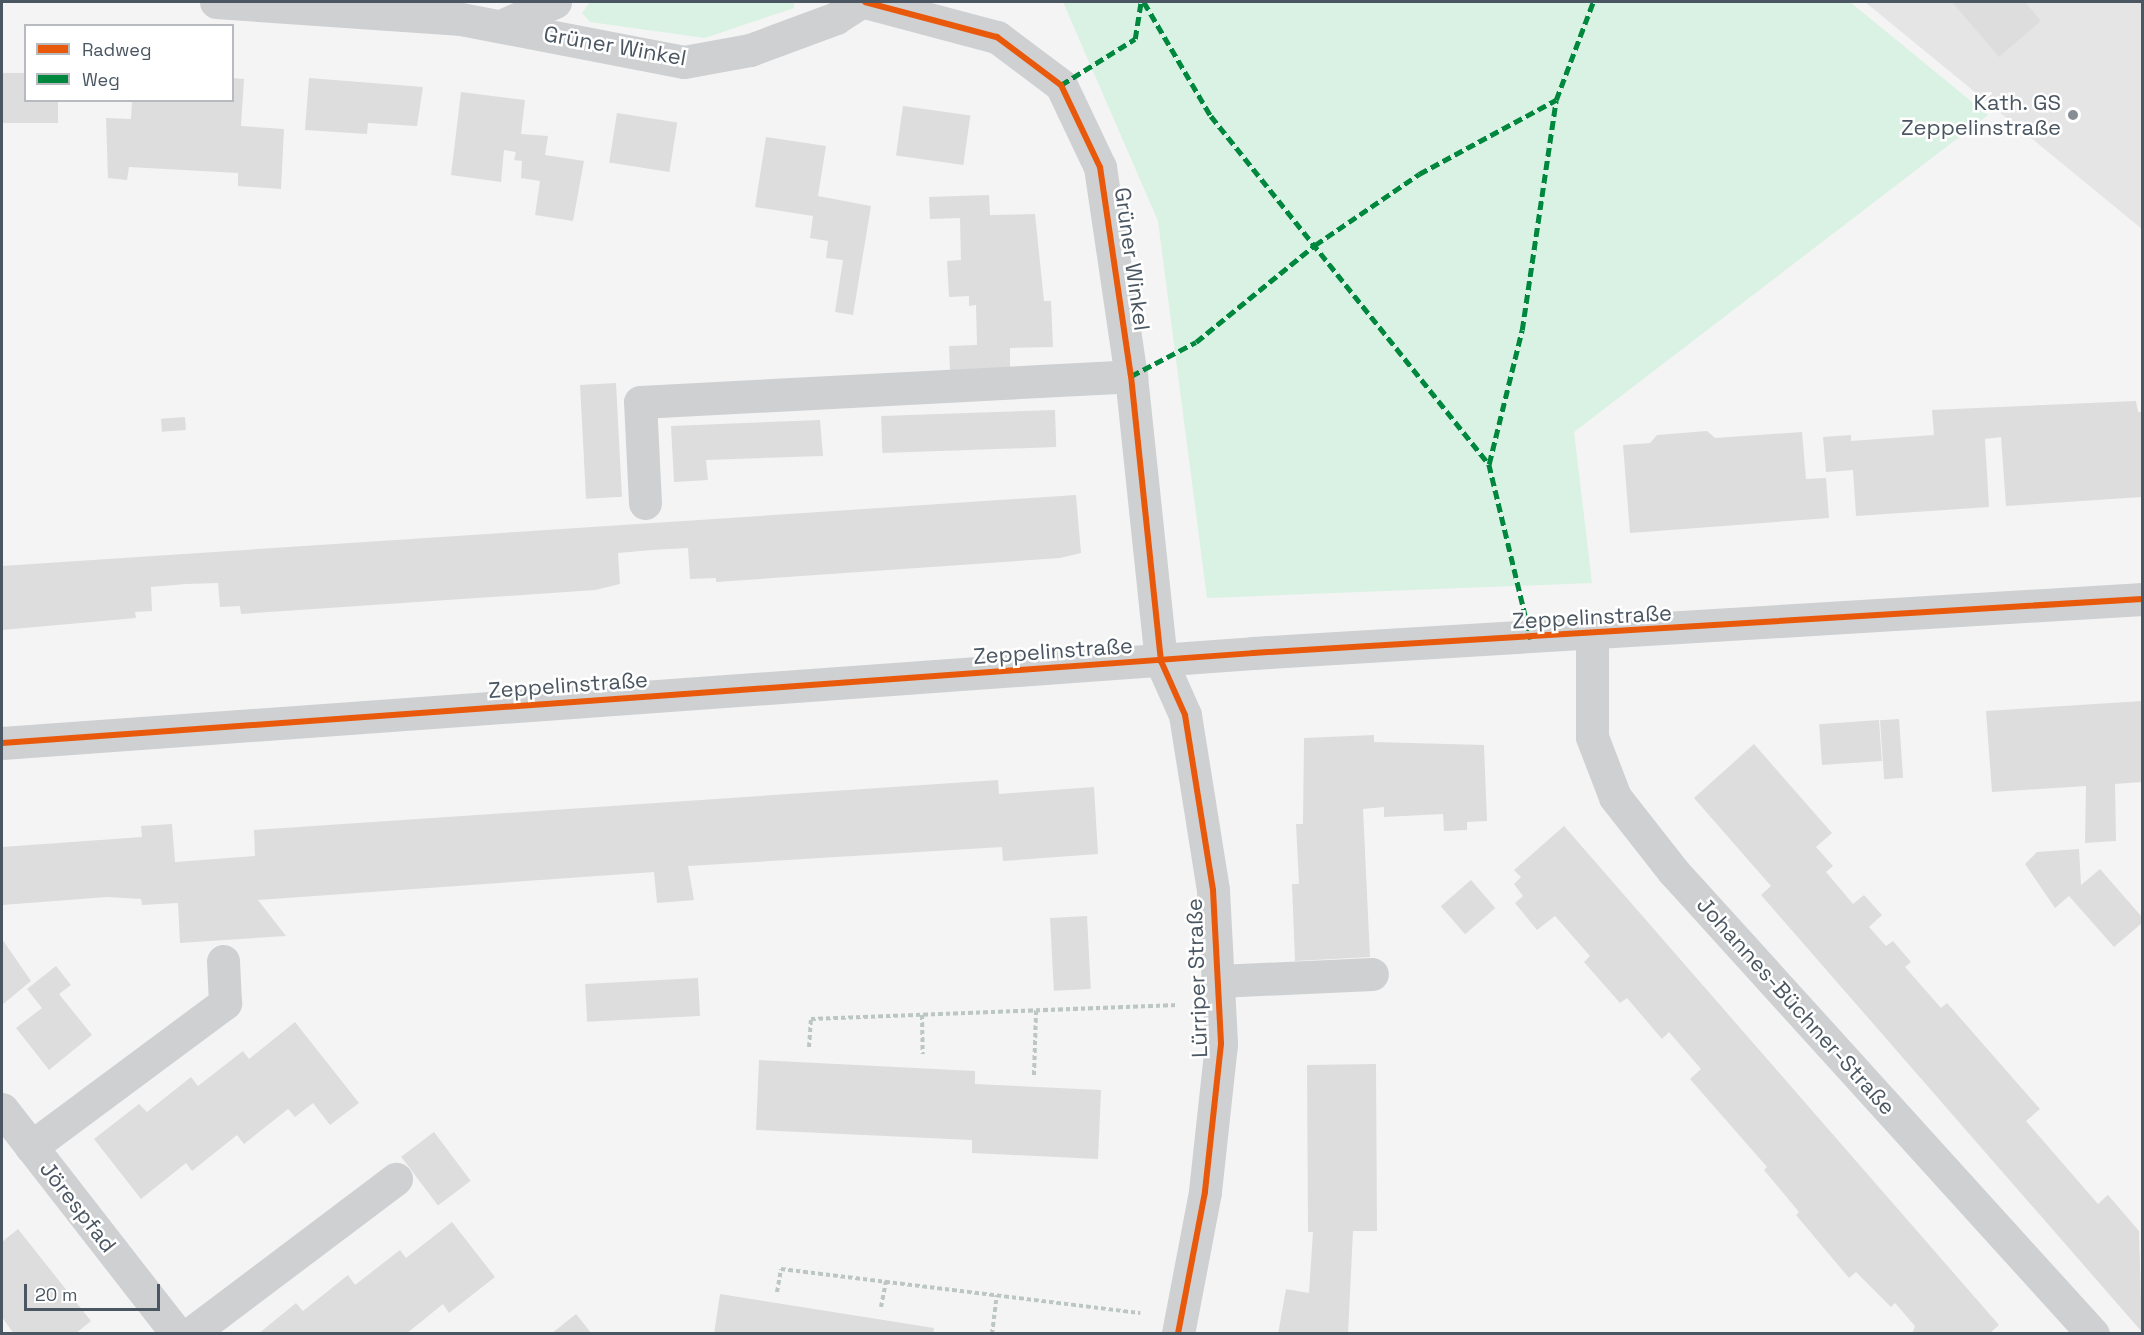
<!DOCTYPE html>
<html>
<head>
<meta charset="utf-8">
<style>
	body { margin:0 }
	#map { position:relative; width:2144px; height:1335px; overflow:hidden; background:#f4f4f4; font-family:"Space Grotesk",sans-serif }
	div>[style] { position:absolute }
	.education>* { inset:0; background:#e6e5e6 }
	.green>* { inset:0; background:#d9f2e3 }
	.building>* { inset:0; background:#ddddde; transform-origin:0 0 }
	.path>* { height:4px; margin-top:-2px; transform-origin:0; background:repeating-linear-gradient(90deg,#bcc7c4 0 4.5px,transparent 0 7.5px) }
	.minor>* { height:33px; margin:-16.5px; padding:0 16.5px; transform-origin:16.5px; border-radius:16.5px; background:#ced0d2 }
	.quiet>* { height:4.5px; margin-top:-2.25px; transform-origin:0; background:repeating-linear-gradient(90deg,#00873e 0 9px,transparent 0 13.5px) }
	.cycleway>* { height:6px; margin:-3px; padding:0 3px; transform-origin:3px; border-radius:3px; background:#e8590c }
	.dots>* { width:16px; height:16px; translate:-50% -50%; box-sizing:border-box; border:3px solid #fff; border-radius:50% }
	span { translate:-50% -50%; white-space:nowrap; text-align:center; line-height:1.15; -webkit-text-stroke:5px #fff; paint-order:stroke }
	.street-label { font-size:22px; color:#4a5661 }
	.poi-label { font-size:22px; color:#4a5661 }
	.right { translate:-100% -50%; text-align:right }
	.frame { position:absolute; inset:0; border:3px solid #4a5661; pointer-events:none }
	.legend { position:absolute; left:24px; top:24px; width:210px; height:78px; box-sizing:border-box; background:#fff; border:2px solid #b7bbc0; margin:0; padding:8px 10px; list-style:none; font-size:18px; color:#4a5661 }
	.legend li { display:flex; align-items:center; gap:12px; height:30px }
	.legend b { width:30px; border:2px solid #b7bbc0 }
	.scale { position:absolute; left:24px; top:1284px; width:136px; height:27px; box-sizing:border-box; border:3px solid #4a5661; border-top:0; padding-left:8px; font-size:18px; line-height:21px; white-space:nowrap; color:#4a5661; -webkit-text-stroke:4px #fff; paint-order:stroke }
</style>
</head>
<body>
<div id="map">
	<div class="education">
		<i style="clip-path:polygon(1865px 2px,2142px 2px,2142px 229px)"></i>
	</div>
	<div class="green">
		<i style="clip-path:polygon(590px 2px,794px 2px,794px 8px,705px 38px,590px 22px,582px 13px)"></i>
		<i style="clip-path:polygon(1063px 2px,1850px 2px,1988px 115px,1574px 432px,1592px 583px,1207px 598px,1158px 221px)"></i>
	</div>
	<div class="building">
		<i style="clip-path:polygon(1952px 2px,2025px 2px,2041px 21px,1999px 57px)"></i>
		<i style="clip-path:polygon(2px 73px,26px 73px,26px 100px,58px 100px,58px 123px,2px 123px)"></i>
		<i style="clip-path:polygon(232px 78px,244px 79px,241px 126px,284px 129px,281px 189px,238px 186px,238px 173px,184px 170px,129px 167px,127px 180px,108px 178px,106px 118px,131px 119px,132px 100px,232px 100px)"></i>
		<i style="clip-path:polygon(309px 78px,423px 87px,417px 126px,368px 123px,367px 134px,305px 130px)"></i>
		<i style="clip-path:polygon(461px 92px,525px 100px,521px 134px,548px 136px,545px 155px,584px 161px,573px 221px,535px 215px,540px 181px,521px 178px,522px 161px,514px 160px,516px 152px,504px 150px,501px 182px,451px 175px)"></i>
		<i style="left:903px;top:106px;width:68px;height:50px;rotate:8deg"></i>
		<i style="left:617px;top:113px;width:61px;height:50px;rotate:9deg"></i>
		<i style="clip-path:polygon(766px 137px,826px 146px,818px 196px,871px 206px,853px 315px,835px 312px,843px 260px,826px 258px,828px 241px,810px 238px,813px 216px,755px 207px)"></i>
		<i style="clip-path:polygon(989px 195px,990px 215px,1035px 214px,1044px 301px,1051px 301px,1053px 347px,1010px 348px,1010px 369px,950px 371px,949px 346px,977px 345px,976px 305px,969px 306px,969px 296px,949px 297px,947px 261px,961px 260px,960px 218px,930px 219px,929px 197px)"></i>
		<i style="left:616px;top:383px;width:114px;height:36px;rotate:87deg"></i>
		<i style="clip-path:polygon(2136px 401px,2138px 412px,2142px 412px,2142px 497px,2006px 506px,2001px 437px,1985px 439px,1989px 507px,1856px 516px,1853px 470px,1826px 472px,1823px 437px,1851px 435px,1851px 441px,1934px 435px,1932px 410px)"></i>
		<i style="left:1055px;top:410px;width:37px;height:174px;rotate:88deg"></i>
		<i style="left:185px;top:417px;width:13px;height:24px;rotate:86deg"></i>
		<i style="clip-path:polygon(820px 420px,823px 456px,706px 460px,708px 480px,674px 482px,671px 426px)"></i>
		<i style="clip-path:polygon(1707px 431px,1715px 438px,1802px 432px,1806px 479px,1826px 478px,1829px 518px,1630px 533px,1623px 445px,1650px 443px,1657px 435px)"></i>
		<i style="clip-path:polygon(1076px 495px,1081px 553px,1060px 558px,716px 582px,716px 578px,690px 579px,688px 548px,652px 550px,618px 553px,620px 584px,595px 590px,241px 614px,240px 606px,220px 607px,218px 583px,186px 584px,151px 587px,152px 611px,135px 612px,136px 618px,2px 630px,2px 566px)"></i>
		<i style="clip-path:polygon(2142px 701px,2142px 782px,2115px 784px,2116px 841px,2085px 843px,2086px 786px,1992px 792px,1986px 711px)"></i>
		<i style="left:1899px;top:719px;width:59px;height:19px;rotate:86deg"></i>
		<i style="left:1879px;top:720px;width:41px;height:60px;rotate:86deg"></i>
		<i style="clip-path:polygon(1374px 735px,1374px 742px,1484px 745px,1487px 821px,1467px 822px,1467px 830px,1444px 831px,1443px 814px,1384px 817px,1384px 807px,1363px 809px,1370px 957px,1295px 961px,1292px 884px,1299px 884px,1296px 824px,1303px 824px,1304px 738px)"></i>
		<i style="clip-path:polygon(1754px 744px,1832px 833px,1816px 847px,1833px 866px,1826px 872px,1853px 904px,1864px 895px,1882px 915px,1869px 927px,1886px 946px,1893px 941px,1911px 962px,1905px 967px,1941px 1008px,1947px 1003px,2040px 1109px,2026px 1121px,2098px 1204px,2108px 1195px,2139px 1231px,2142px 1332px,1761px 895px,1771px 886px,1694px 798px)"></i>
		<i style="clip-path:polygon(998px 780px,999px 794px,1094px 787px,1098px 854px,1003px 861px,1002px 847px,688px 866px,694px 900px,657px 903px,654px 872px,258px 900px,286px 936px,180px 943px,178px 903px,142px 905px,141px 899px,107px 897px,2px 905px,2px 847px,142px 837px,141px 826px,172px 824px,175px 862px,255px 856px,254px 830px)"></i>
		<i style="clip-path:polygon(1564px 826px,1999px 1325px,1989px 1334px,1912px 1334px,1915px 1326px,1895px 1303px,1891px 1307px,1856px 1272px,1849px 1278px,1796px 1215px,1799px 1212px,1764px 1170px,1767px 1167px,1690px 1079px,1701px 1069px,1669px 1032px,1662px 1039px,1627px 998px,1620px 1003px,1584px 962px,1590px 956px,1555px 916px,1537px 930px,1515px 903px,1523px 896px,1514px 884px,1521px 877px,1514px 870px)"></i>
		<i style="clip-path:polygon(2079px 849px,2081px 885px,2100px 869px,2142px 917px,2142px 923px,2114px 947px,2069px 896px,2055px 908px,2025px 864px,2037px 852px)"></i>
		<i style="left:1471px;top:880px;width:37px;height:40px;rotate:49deg"></i>
		<i style="left:1087px;top:916px;width:73px;height:37px;rotate:87deg"></i>
		<i style="clip-path:polygon(2px 939px,31px 981px,2px 1005px)"></i>
		<i style="clip-path:polygon(56px 966px,71px 985px,59px 994px,92px 1035px,49px 1070px,16px 1028px,42px 1008px,27px 989px)"></i>
		<i style="left:698px;top:978px;width:38px;height:113px;rotate:87deg"></i>
		<i style="clip-path:polygon(295px 1022px,359px 1103px,330px 1125px,313px 1103px,295px 1117px,288px 1109px,244px 1144px,237px 1135px,192px 1171px,186px 1163px,141px 1199px,94px 1139px,139px 1104px,147px 1112px,191px 1077px,198px 1086px,243px 1051px,249px 1059px)"></i>
		<i style="clip-path:polygon(759px 1060px,975px 1071px,975px 1084px,1101px 1090px,1098px 1159px,972px 1153px,972px 1140px,756px 1130px)"></i>
		<i style="clip-path:polygon(1376px 1064px,1377px 1231px,1353px 1231px,1348px 1334px,1278px 1334px,1286px 1289px,1309px 1293px,1313px 1232px,1308px 1232px,1307px 1065px)"></i>
		<i style="left:434px;top:1132px;width:61px;height:41px;rotate:53deg"></i>
		<i style="clip-path:polygon(452px 1222px,495px 1277px,449px 1313px,443px 1304px,406px 1334px,258px 1334px,296px 1303px,303px 1311px,348px 1275px,355px 1285px,400px 1250px,406px 1258px)"></i>
		<i style="clip-path:polygon(18px 1229px,91px 1321px,75px 1334px,14px 1334px,2px 1317px,2px 1242px)"></i>
		<i style="clip-path:polygon(720px 1294px,934px 1328px,933px 1334px,714px 1334px)"></i>
		<i style="clip-path:polygon(576px 1314px,592px 1334px,551px 1334px)"></i>
	</div>
	<div class="path">
		<i style="left:922px;top:1015px;width:39px;rotate:89deg"></i>
		<i style="left:809px;top:1047px;width:28px;rotate:-86deg"></i>
		<i style="left:811px;top:1019px;width:367px;rotate:-2.2deg"></i>
		<i style="left:1034px;top:1075px;width:65px;rotate:-88.2deg"></i>
		<i style="left:777px;top:1292px;width:23px;rotate:-80deg"></i>
		<i style="left:781px;top:1269px;width:362px;rotate:7deg"></i>
		<i style="left:881px;top:1307px;width:26px;rotate:-79deg"></i>
		<i style="left:992px;top:1334px;width:39px;rotate:-83deg"></i>
	</div>
	<div class="minor">
		<i style="left:216px;top:2px;width:246px;rotate:4deg"></i>
		<i style="left:461px;top:19px;width:227px;rotate:10.9deg"></i>
		<i style="left:684px;top:62px;width:67px;rotate:-10.3deg"></i>
		<i style="left:750px;top:50px;width:92px;rotate:-20.4deg"></i>
		<i style="left:836px;top:18px;width:30px;rotate:-33deg"></i>
		<i style="left:865px;top:2px;width:137px;rotate:14.9deg"></i>
		<i style="left:997px;top:37px;width:80px;rotate:36.9deg"></i>
		<i style="left:1061px;top:85px;width:91px;rotate:64.6deg"></i>
		<i style="left:1100px;top:167px;width:211px;rotate:81.6deg"></i>
		<i style="left:1131px;top:376px;width:287px;rotate:84deg"></i>
		<i style="left:1161px;top:661px;width:59px;rotate:66deg"></i>
		<i style="left:1185px;top:715px;width:177px;rotate:80.9deg"></i>
		<i style="left:1213px;top:890px;width:154px;rotate:87deg"></i>
		<i style="left:1221px;top:1044px;width:149px;rotate:96.2deg"></i>
		<i style="left:1205px;top:1192px;width:145px;rotate:100.8deg"></i>
		<i style="left:503px;top:25px;width:57px;rotate:-23.9deg"></i>
		<i style="left:645px;top:503px;width:101px;rotate:-92.8deg"></i>
		<i style="left:640px;top:402px;width:492px;rotate:-3deg"></i>
		<i style="left:1592px;top:636px;width:101px;rotate:90deg"></i>
		<i style="left:1592px;top:737px;width:64px;rotate:69deg"></i>
		<i style="left:1615px;top:797px;width:94px;rotate:51.9deg"></i>
		<i style="left:1673px;top:871px;width:625px;rotate:47.79deg"></i>
		<i style="left:2px;top:743px;width:1254px;rotate:-4.11deg"></i>
		<i style="left:1253px;top:653px;width:891px;rotate:-3.48deg"></i>
		<i style="left:1218px;top:981px;width:154px;rotate:-2.6deg"></i>
		<i style="left:2px;top:1109px;width:285px;rotate:52.1deg"></i>
		<i style="left:31px;top:1147px;width:242px;rotate:-36.6deg"></i>
		<i style="left:225px;top:1003px;width:42px;rotate:-92.7deg"></i>
		<i style="left:190px;top:1334px;width:258px;rotate:-37deg"></i>
	</div>
	<div class="quiet">
		<i style="left:1144px;top:2px;width:132px;rotate:59.6deg"></i>
		<i style="left:1211px;top:116px;width:445px;rotate:51.4deg"></i>
		<i style="left:1489px;top:464px;width:180px;rotate:76.5deg"></i>
		<i style="left:1061px;top:85px;width:87px;rotate:-31.9deg"></i>
		<i style="left:1135px;top:39px;width:37px;rotate:-81deg"></i>
		<i style="left:1131px;top:376px;width:73px;rotate:-27.6deg"></i>
		<i style="left:1196px;top:342px;width:154px;rotate:-39.2deg"></i>
		<i style="left:1315px;top:245px;width:126px;rotate:-34.3deg"></i>
		<i style="left:1419px;top:174px;width:156px;rotate:-28.4deg"></i>
		<i style="left:1489px;top:464px;width:138px;rotate:-76.2deg"></i>
		<i style="left:1522px;top:330px;width:232px;rotate:-81.6deg"></i>
		<i style="left:1556px;top:100px;width:105px;rotate:-69.3deg"></i>
	</div>
	<div class="cycleway">
		<i style="left:865px;top:2px;width:137px;rotate:14.9deg"></i>
		<i style="left:997px;top:37px;width:80px;rotate:36.9deg"></i>
		<i style="left:1061px;top:85px;width:91px;rotate:64.6deg"></i>
		<i style="left:1100px;top:167px;width:211px;rotate:81.6deg"></i>
		<i style="left:1131px;top:376px;width:287px;rotate:84deg"></i>
		<i style="left:1161px;top:661px;width:59px;rotate:66deg"></i>
		<i style="left:1185px;top:715px;width:177px;rotate:80.9deg"></i>
		<i style="left:1213px;top:890px;width:154px;rotate:87deg"></i>
		<i style="left:1221px;top:1044px;width:149px;rotate:96.2deg"></i>
		<i style="left:1205px;top:1192px;width:145px;rotate:100.8deg"></i>
		<i style="left:2px;top:743px;width:1254px;rotate:-4.11deg"></i>
		<i style="left:1253px;top:653px;width:891px;rotate:-3.48deg"></i>
	</div>
	<div class="dots">
		<i style="left:2073px;top:115px;background:#868d94"></i>
	</div>
	<div class="street-label">
		<span style="left:615px;top:46px;rotate:10deg">Grüner Winkel</span>
		<span style="left:1132px;top:259px;rotate:82deg">Grüner Winkel</span>
		<span style="left:1592px;top:617px;rotate:-3deg">Zeppelinstraße</span>
		<span style="left:1053px;top:651px;rotate:-4deg">Zeppelinstraße</span>
		<span style="left:568px;top:685px;rotate:-4deg">Zeppelinstraße</span>
		<span style="left:1197px;top:978px;rotate:-92deg">Lürriper Straße</span>
		<span style="left:1796px;top:1006px;rotate:48deg">Johannes-Büchner-Straße</span>
		<span style="left:78px;top:1207px;rotate:52deg">Jörespfad</span>
	</div>
	<div class="poi-label">
		<span class="right" style="left:2061px;top:115px">Kath. GS<br>Zeppelinstraße</span>
	</div>
	<div class="frame"></div>
	<ul class="legend">
	<li><b style="height:8px;background:#e8590c"></b>Radweg</li>
	<li><b style="height:8px;background:#00873e"></b>Weg</li>
	</ul>
	<div class="scale">20 m</div>
</div>
</body>
</html>
